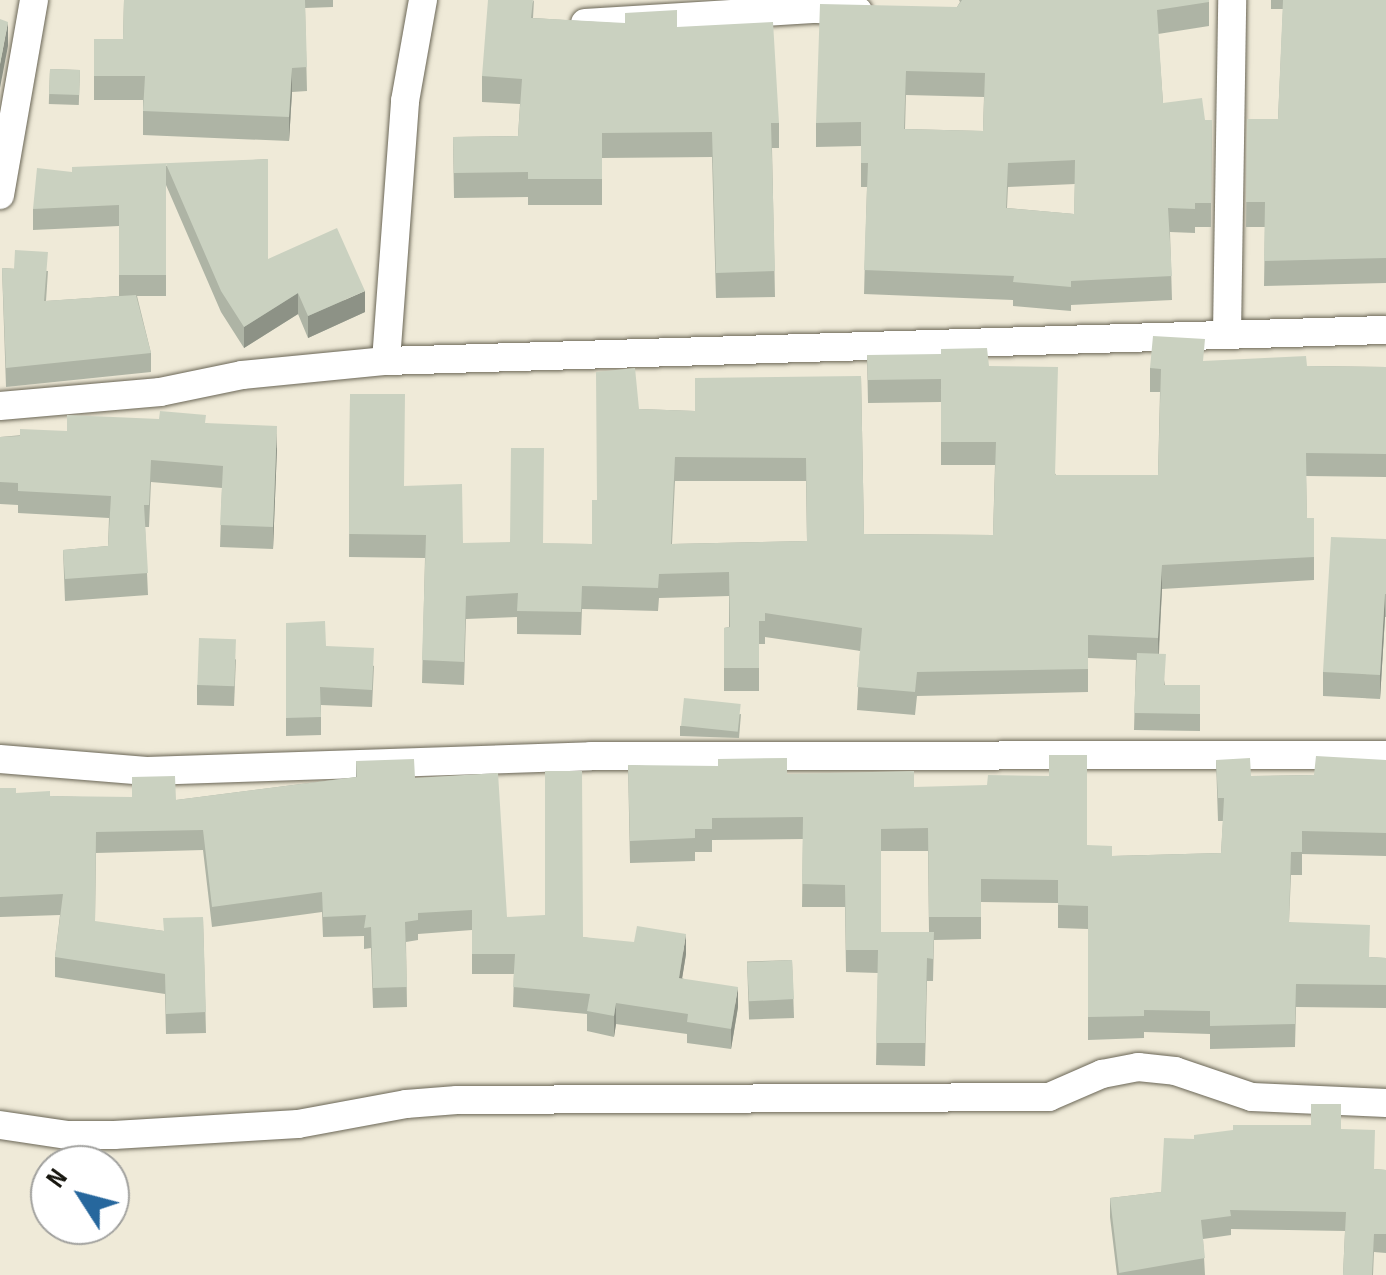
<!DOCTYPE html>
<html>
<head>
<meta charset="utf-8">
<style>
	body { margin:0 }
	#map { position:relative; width:1386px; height:1275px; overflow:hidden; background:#efead8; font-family:"Sofia Sans Condensed",sans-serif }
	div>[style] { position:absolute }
	.roads { filter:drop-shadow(0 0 2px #6a6656) drop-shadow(0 0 2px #6a6656) }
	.street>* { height:28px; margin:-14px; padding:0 14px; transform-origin:14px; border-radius:14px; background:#fff }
	.wall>* { inset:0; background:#aeb4a5; transform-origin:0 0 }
	.shaded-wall>* { inset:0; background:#8d9286 }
	.building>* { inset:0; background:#cad1c0; transform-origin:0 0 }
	span { translate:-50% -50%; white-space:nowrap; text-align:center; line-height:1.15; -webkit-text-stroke:10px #fff; paint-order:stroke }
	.north { position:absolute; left:30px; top:1145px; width:100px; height:100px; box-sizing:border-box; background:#fff; border:2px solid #a1a19e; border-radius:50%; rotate:306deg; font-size:28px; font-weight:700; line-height:40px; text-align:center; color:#15140d }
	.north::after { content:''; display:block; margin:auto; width:35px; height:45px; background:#26679d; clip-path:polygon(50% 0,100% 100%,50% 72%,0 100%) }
</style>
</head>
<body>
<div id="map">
	<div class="roads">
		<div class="street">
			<i style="left:585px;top:23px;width:232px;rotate:-3.5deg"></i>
			<i style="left:817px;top:9px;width:41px;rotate:2.8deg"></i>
			<i style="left:0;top:195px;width:198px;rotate:-80.1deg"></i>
			<i style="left:1227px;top:333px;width:333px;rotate:-89.1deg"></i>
			<i style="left:386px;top:361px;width:261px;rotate:-85.8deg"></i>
			<i style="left:405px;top:101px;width:103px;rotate:-79.9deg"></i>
			<i style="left:0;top:406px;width:161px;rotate:-5deg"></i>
			<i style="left:160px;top:392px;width:84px;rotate:-11.7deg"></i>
			<i style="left:242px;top:375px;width:145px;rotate:-5.6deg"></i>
			<i style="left:386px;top:361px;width:1000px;rotate:-1.78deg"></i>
			<i style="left:0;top:759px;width:147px;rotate:4.7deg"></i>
			<i style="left:147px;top:771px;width:444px;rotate:-1.9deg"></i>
			<i style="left:591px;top:756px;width:795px;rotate:-0.07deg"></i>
			<i style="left:0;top:1125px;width:69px;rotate:8.4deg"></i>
			<i style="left:68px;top:1135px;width:46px"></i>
			<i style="left:114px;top:1135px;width:184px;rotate:-3.4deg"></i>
			<i style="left:298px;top:1124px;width:110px;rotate:-10.5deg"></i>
			<i style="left:406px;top:1104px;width:51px;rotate:-4.5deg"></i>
			<i style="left:457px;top:1100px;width:592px;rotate:-0.29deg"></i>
			<i style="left:1049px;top:1097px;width:58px;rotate:-23.5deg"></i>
			<i style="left:1102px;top:1074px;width:37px;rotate:-11deg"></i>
			<i style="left:1138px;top:1067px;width:37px;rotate:6deg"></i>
			<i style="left:1175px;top:1071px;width:81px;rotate:18.7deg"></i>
			<i style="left:1252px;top:1097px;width:134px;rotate:2.6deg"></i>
		</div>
	</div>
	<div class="wall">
		<i style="clip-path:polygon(124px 0,333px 0,333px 7px,305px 8px,307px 91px,292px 92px,289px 141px,143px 135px,143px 100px,94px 100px,94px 39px,123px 39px)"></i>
		<i style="clip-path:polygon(534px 0,533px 18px,677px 27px,779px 123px,779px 148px,772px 148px,775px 297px,716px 298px,712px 157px,602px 158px,602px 205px,528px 205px,528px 197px,454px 198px,453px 137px,518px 136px,520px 104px,482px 102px,482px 76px)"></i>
		<i style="clip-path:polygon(evenodd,959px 0,1209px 0,1209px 26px,1158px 34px,1163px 103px,1205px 120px,1212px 120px,1211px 227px,1195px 227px,1195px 233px,1170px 232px,1172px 300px,1071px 305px,1071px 311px,1013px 306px,1013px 300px,864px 294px,867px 187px,861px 187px,861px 146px,816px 147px,816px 123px,957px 7px,960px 2px,959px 0,906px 95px,984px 97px,983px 131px,905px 129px,906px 95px,959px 0,1075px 184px,1074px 214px,1007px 208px,1008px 187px,1075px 184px)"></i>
		<i style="clip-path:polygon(1271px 0,1386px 0,1386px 283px,1264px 286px,1265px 227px,1246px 227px,1247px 119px,1278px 119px,1283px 9px,1271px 9px)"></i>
		<i style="left:80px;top:70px;width:35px;height:30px;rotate:92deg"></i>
		<i style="clip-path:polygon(268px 159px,268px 259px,365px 312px,308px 338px,298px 314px,244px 348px,221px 312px,166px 185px,166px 296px,137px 296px,151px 353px,151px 372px,6px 387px,2px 268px,48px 271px,46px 301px,119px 296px,119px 226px,33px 230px,33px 209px,72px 172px)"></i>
		<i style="clip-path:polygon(evenodd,867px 355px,989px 366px,1056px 475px,1158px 475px,1160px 392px,1150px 392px,1150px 368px,1205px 361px,1307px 366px,1386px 367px,1386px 477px,1306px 476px,1307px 518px,1314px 518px,1314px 580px,1162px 589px,1159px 654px,1165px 685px,1200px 685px,1200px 731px,1134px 730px,1136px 660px,1088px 658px,1088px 692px,917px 696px,915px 715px,857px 710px,860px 651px,765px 637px,765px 644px,759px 644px,759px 691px,724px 691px,724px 628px,729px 627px,729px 596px,659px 598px,658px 611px,582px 609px,581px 635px,517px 634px,517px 617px,466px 619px,464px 685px,422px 683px,425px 558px,349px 557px,350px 394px,404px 486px,463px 543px,592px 544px,597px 500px,639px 409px,695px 411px,861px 376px,864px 534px,993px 535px,995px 465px,941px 465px,941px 402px,868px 403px,867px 355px,675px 481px,806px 481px,807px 541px,672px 544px,675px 481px)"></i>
		<i style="clip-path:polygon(206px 423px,277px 448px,273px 549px,220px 547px,222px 488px,151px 482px,149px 527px,145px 527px,148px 595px,65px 601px,63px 550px,108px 546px,109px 518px,18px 513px,18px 505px,0 504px,0 437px,67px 431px)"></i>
		<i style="clip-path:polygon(1386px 539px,1386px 617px,1385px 617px,1380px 699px,1323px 696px,1323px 672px)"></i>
		<i style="clip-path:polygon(286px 623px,326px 646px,374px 666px,372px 707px,321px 705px,321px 735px,286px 736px)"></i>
		<i style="clip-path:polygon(236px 659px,234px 706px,197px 705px,197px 685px)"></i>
		<i style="clip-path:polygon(741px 714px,739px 738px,680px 736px,680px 726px)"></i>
		<i style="clip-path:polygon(evenodd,1216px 760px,1251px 776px,1314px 775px,1386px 760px,1386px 856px,1302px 854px,1302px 875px,1291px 875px,1289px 922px,1369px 957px,1386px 958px,1386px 1008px,1296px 1007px,1295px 1047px,1210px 1049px,1210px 1034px,1144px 1032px,1144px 1038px,1088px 1040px,1088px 929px,1058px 928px,1058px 903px,981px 902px,981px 939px,934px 940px,933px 981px,927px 981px,925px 1066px,876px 1065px,878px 973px,846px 972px,845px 907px,802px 907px,803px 839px,712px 840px,712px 852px,695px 852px,695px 861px,630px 863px,628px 765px,787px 774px,914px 787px,1087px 845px,1112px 856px,1221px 853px,1223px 821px,1218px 821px,1216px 760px,881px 851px,928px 851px,929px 932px,881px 932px,881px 851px)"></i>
		<i style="clip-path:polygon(356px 761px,415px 778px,507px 917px,583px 937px,686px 954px,682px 978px,738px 1007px,731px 1049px,687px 1043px,687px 1034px,616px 1024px,614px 1037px,587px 1031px,587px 1014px,513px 1007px,514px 974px,472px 974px,472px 930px,418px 934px,418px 940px,406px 942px,407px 1007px,373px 1008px,371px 948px,364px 949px,364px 936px,323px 937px,322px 912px,212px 927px,203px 850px,96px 853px,95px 922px,164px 931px,203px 917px,206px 1033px,166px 1034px,165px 994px,55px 977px,55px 957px,60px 915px,0 917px,0 788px,16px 793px,50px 796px,176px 800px,356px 777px)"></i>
		<i style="left:792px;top:960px;width:58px;height:45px;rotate:88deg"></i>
		<i style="clip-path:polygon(1341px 1129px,1374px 1169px,1386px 1170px,1386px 1253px,1374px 1252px,1373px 1275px,1343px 1275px,1345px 1231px,1231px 1229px,1231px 1235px,1203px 1239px,1205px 1275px,1117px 1275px,1110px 1217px,1110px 1198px,1161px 1192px,1194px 1139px)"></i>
	</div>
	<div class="shaded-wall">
		<i style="clip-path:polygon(8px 22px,8px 46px,0 88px,0 64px)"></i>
		<i style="clip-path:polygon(292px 68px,292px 92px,289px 141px,289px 117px)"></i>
		<i style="clip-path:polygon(365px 291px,365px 312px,308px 338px,308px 316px)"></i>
		<i style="clip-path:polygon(298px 293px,298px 314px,244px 348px,244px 327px)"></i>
		<i style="clip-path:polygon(277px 426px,277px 448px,273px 549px,273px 527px)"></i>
		<i style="clip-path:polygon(1162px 565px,1162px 589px,1158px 661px,1158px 638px)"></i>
		<i style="clip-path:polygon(1385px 594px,1385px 617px,1380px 699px,1380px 675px)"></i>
		<i style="clip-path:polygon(686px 934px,686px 954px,679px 998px,679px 978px)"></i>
		<i style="clip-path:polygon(738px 987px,738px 1007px,731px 1049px,731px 1029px)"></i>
		<i style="clip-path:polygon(616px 1003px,616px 1024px,614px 1037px,614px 1016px)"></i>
	</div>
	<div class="building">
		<i style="clip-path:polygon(124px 0,305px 0,307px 67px,292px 68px,289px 117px,143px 111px,145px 76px,94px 76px,94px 39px,123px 39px)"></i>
		<i style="clip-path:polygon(488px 0,533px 0,531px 18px,625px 23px,625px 13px,677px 10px,677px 27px,773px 22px,779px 123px,771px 123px,775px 271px,716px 273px,712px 132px,602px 133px,602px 179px,528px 179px,528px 172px,454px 173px,453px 137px,518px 136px,522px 79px,482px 76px)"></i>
		<i style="clip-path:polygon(evenodd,962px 0,1209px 0,1209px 2px,1157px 10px,1163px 103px,1202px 98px,1205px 120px,1212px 120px,1211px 203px,1195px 203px,1195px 209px,1168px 208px,1172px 276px,1071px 281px,1071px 287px,1013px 282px,1014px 276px,864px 270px,868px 163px,861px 163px,861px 122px,816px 123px,820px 4px,957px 7px,962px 0,906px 71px,985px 73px,983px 131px,904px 129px,906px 71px,962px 0,1075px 160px,1074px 214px,1006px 208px,1008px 163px,1075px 160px)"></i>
		<i style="clip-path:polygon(1283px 0,1386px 0,1386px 258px,1264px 261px,1265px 202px,1246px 202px,1247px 119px,1278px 119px)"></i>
		<i style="clip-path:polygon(0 19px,8px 22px,0 64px)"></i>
		<i style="left:80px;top:70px;width:25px;height:30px;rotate:92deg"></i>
		<i style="clip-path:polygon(268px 159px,268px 259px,337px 228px,365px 291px,308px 316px,298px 293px,244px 327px,221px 291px,166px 164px,166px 275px,119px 275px,119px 205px,33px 209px,37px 168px,72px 172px,72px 167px)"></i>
		<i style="clip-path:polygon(15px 250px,48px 252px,44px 301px,136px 295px,151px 353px,6px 368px,2px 268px,14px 269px)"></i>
		<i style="clip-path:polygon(evenodd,1153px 336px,1205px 339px,1203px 361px,1306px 356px,1307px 366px,1386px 367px,1386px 454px,1306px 453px,1307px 518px,1314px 518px,1314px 557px,1162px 565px,1158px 638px,1088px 635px,1088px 669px,917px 672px,915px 692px,857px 687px,862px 628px,765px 613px,765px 621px,759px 621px,759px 668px,724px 668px,724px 628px,730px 627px,729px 572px,659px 574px,658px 588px,582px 586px,581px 612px,517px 611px,518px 593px,466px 596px,464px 662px,422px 660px,426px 535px,349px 534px,350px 394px,405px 394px,404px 486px,462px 484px,463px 543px,510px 542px,511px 448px,544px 448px,543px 543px,592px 544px,592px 500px,597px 500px,596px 372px,635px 368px,639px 409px,695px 411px,695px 378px,861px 376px,864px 534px,993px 535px,996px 442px,941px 442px,941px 379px,868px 380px,867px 355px,941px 354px,941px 349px,987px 348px,989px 366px,1058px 367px,1055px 475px,1158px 475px,1161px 369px,1150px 368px,1153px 336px,675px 457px,806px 458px,807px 541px,671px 544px,675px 457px)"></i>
		<i style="clip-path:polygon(160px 411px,206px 415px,205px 423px,277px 426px,273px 527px,220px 525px,223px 466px,151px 460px,149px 505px,144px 505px,148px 573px,65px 579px,63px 550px,108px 546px,111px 496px,18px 491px,18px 483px,0 482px,0 437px,20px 436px,20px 429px,67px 431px,67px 415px,159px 419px)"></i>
		<i style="clip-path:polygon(1331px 537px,1386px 539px,1386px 594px,1385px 594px,1380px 675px,1323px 672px)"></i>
		<i style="clip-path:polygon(325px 621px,326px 646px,374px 648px,372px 690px,320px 687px,321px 717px,286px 718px,286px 623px)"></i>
		<i style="left:199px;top:638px;width:37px;height:47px;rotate:2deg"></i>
		<i style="clip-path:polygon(1137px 653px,1166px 654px,1164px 685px,1200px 685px,1200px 714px,1134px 713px)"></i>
		<i style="left:684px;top:698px;width:57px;height:28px;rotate:6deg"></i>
		<i style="clip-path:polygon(1049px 755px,1087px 755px,1087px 845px,1112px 846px,1112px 856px,1221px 853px,1224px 798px,1218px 798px,1216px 760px,1250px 758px,1251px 776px,1314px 775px,1316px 756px,1386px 760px,1386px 833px,1302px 831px,1302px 852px,1291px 852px,1289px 922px,1370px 925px,1369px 957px,1386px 958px,1386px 985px,1296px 984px,1295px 1024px,1210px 1026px,1210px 1011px,1144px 1010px,1144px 1016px,1088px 1017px,1088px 906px,1058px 905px,1058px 880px,981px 879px,981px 917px,929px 917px,928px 828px,881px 829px,881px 932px,934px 932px,933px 959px,927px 958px,925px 1043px,876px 1043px,878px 950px,846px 950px,845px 885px,802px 884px,803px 817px,712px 818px,712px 829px,695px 829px,695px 838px,630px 841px,628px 765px,718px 766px,718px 759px,787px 758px,787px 774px,914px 771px,914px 787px,987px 785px,988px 775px,1049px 776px)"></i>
		<i style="clip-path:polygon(414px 759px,415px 778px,498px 773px,507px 917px,545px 915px,545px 771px,582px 771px,583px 937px,634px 942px,637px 926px,686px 934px,679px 978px,738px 987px,731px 1029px,687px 1022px,688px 1014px,616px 1003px,614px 1016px,587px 1011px,590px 994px,513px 987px,515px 954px,472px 954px,472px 910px,418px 913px,418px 920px,405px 922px,407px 987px,373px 988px,371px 927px,364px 928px,366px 915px,323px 917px,322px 892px,212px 907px,203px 830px,96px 832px,95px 921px,164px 931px,163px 918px,203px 917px,206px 1012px,166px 1014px,165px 974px,55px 957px,63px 894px,0 897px,0 788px,16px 788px,16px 793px,50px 791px,50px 796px,132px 797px,132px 777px,175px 776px,176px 800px,357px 777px,356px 761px)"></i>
		<i style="left:792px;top:960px;width:39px;height:45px;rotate:87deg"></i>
		<i style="clip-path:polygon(1311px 1104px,1341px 1104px,1341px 1129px,1375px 1130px,1374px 1169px,1386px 1170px,1386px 1234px,1374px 1234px,1372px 1275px,1343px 1275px,1346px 1212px,1230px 1210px,1231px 1216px,1201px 1220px,1205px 1258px,1119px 1273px,1110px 1198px,1161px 1192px,1164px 1138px,1194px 1139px,1194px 1135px,1233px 1130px,1233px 1125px,1311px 1125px)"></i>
	</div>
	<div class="north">N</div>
</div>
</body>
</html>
